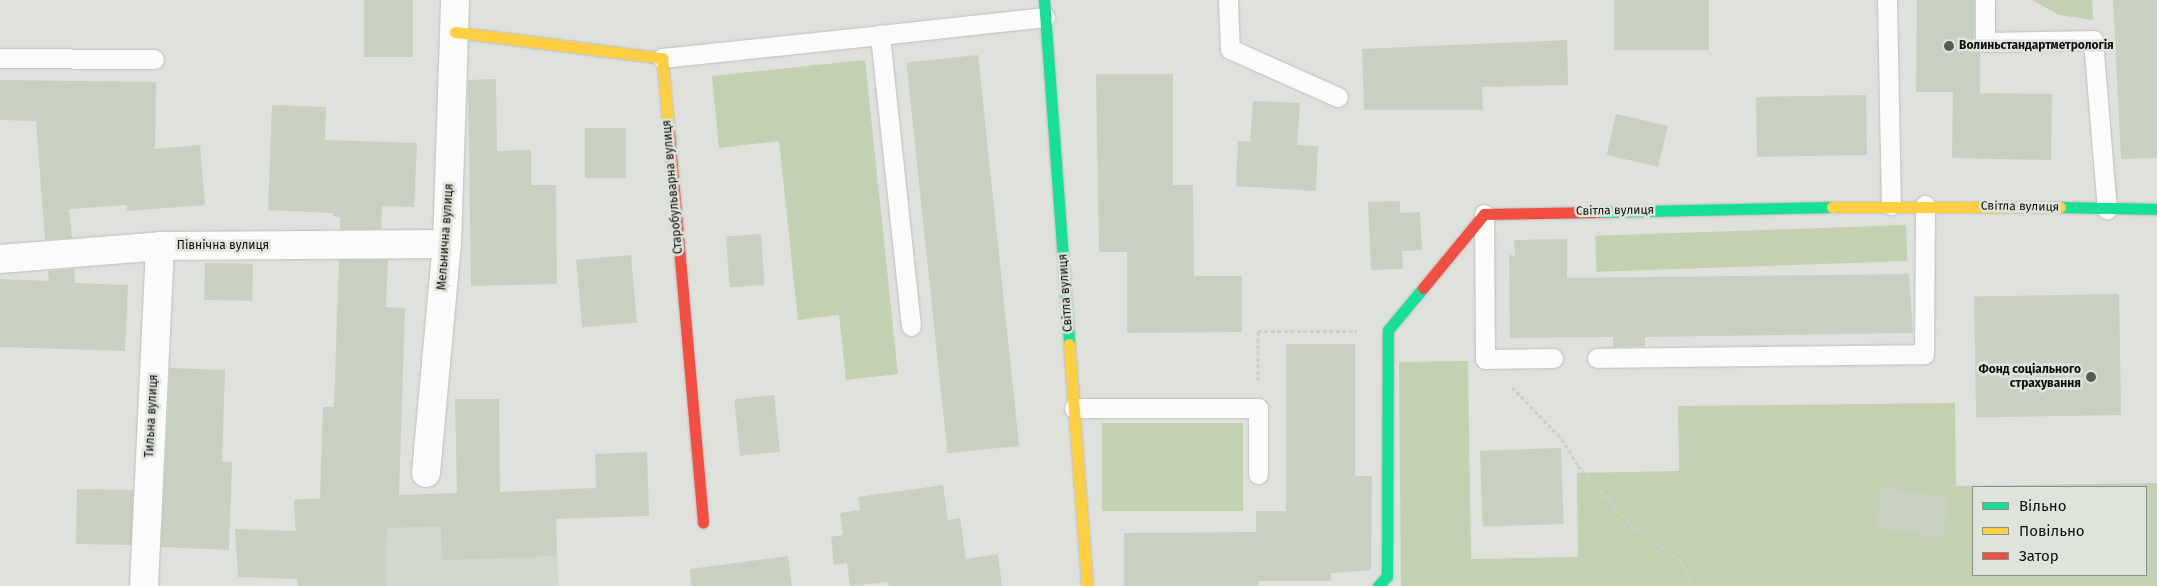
<!DOCTYPE html>
<html>
<head>
<meta charset="utf-8">
<style>
	body { margin:0 }
	#map { position:relative; width:2157px; height:586px; overflow:hidden; background:#dfe2dc; font-family:"Fira Sans",sans-serif }
	div>[style] { position:absolute }
	.built>* { inset:0; background:#d2d8cc; transform-origin:0 0 }
	.green>* { inset:0; background:#c1d1b1; transform-origin:0 0 }
	.building>* { inset:0; background:#c8d0c0; transform-origin:0 0 }
	.path>* { height:3px; margin-top:-1.5px; transform-origin:0; background:repeating-linear-gradient(90deg,#cececd 0 4px,transparent 0 6.5px) }
	.roads { filter:drop-shadow(0 0 1px #bcbfba) drop-shadow(0 0 1px #bcbfba) }
	.lane>* { height:19px; margin:-9.5px; padding:0 9.5px; transform-origin:9.5px; border-radius:9.5px; background:#fafbfa }
	.street>* { height:28px; margin:-14px; padding:0 14px; transform-origin:14px; border-radius:14px; background:#fafbfa }
	.fast>* { height:11px; margin:-5.5px; padding:0 5.5px; transform-origin:5.5px; border-radius:5.5px; background:#16e098 }
	.slow>* { height:11px; margin:-5.5px; padding:0 5.5px; transform-origin:5.5px; border-radius:5.5px; background:#ffcf43 }
	.jam>* { height:11px; margin:-5.5px; padding:0 5.5px; transform-origin:5.5px; border-radius:5.5px; background:#f24e42 }
	.dots>* { width:14px; height:14px; translate:-50% -50%; box-sizing:border-box; border:2px solid #dfe4da; border-radius:50% }
	span { translate:-50% -50%; white-space:nowrap; text-align:center; line-height:1.15; -webkit-text-stroke:5px #dfe4da; paint-order:stroke }
	.poi-label { font-size:12px; color:#0d0f0b; font-weight:700 }
	.left { translate:0 -50%; text-align:left }
	.right { translate:-100% -50%; text-align:right }
	.street-label { font-size:12px; color:#0d0f0b }
	.legend { position:absolute; left:1972px; top:486px; width:175px; height:90px; box-sizing:border-box; background:#dfe4da; border:1px solid #8b8f87; margin:0; padding:6px 9px; list-style:none; font-size:15px; color:#0d0f0b }
	.legend li { display:flex; align-items:center; gap:10px; height:25px }
	.legend b { width:25px; border:1px solid #8b8f87 }
</style>
</head>
<body>
<div id="map">
	<div class="built">
		<i style="left:555px;top:490px;width:96px;height:261px;rotate:88deg"></i>
	</div>
	<div class="green">
		<i style="clip-path:polygon(2032px 0,2092px 0,2093px 20px,2059px 15px)"></i>
		<i style="clip-path:polygon(865px 60px,898px 374px,846px 380px,839px 315px,798px 320px,779px 141px,719px 148px,712px 76px)"></i>
		<i style="left:1906px;top:225px;width:36px;height:311px;rotate:88deg"></i>
		<i style="clip-path:polygon(evenodd,1468px 361px,1471px 559px,1578px 557px,1577px 473px,1679px 471px,1678px 406px,1955px 403px,1956px 486px,2157px 483px,2157px 586px,1401px 586px,1399px 362px,1468px 361px,1973px 487px,2146px 487px,2146px 575px,1973px 575px,1973px 487px)"></i>
		<i style="left:1102px;top:423px;width:141px;height:88px"></i>
	</div>
	<div class="building">
		<i style="left:364px;top:0;width:49px;height:57px"></i>
		<i style="left:1614px;top:0;width:95px;height:50px"></i>
		<i style="clip-path:polygon(1917px 0,1974px 0,1974px 42px,1980px 52px,1980px 93px,2052px 94px,2051px 160px,1952px 158px,1953px 92px,1916px 92px)"></i>
		<i style="clip-path:polygon(2113px 0,2157px 0,2157px 158px,2121px 159px)"></i>
		<i style="clip-path:polygon(1567px 40px,1568px 85px,1482px 87px,1483px 110px,1364px 110px,1362px 49px)"></i>
		<i style="left:978px;top:55px;width:393px;height:72px;rotate:84deg"></i>
		<i style="clip-path:polygon(1096px 74px,1173px 74px,1173px 185px,1193px 185px,1194px 276px,1242px 276px,1242px 332px,1127px 333px,1127px 252px,1099px 252px)"></i>
		<i style="clip-path:polygon(496px 79px,497px 151px,531px 150px,531px 185px,556px 185px,557px 284px,471px 286px,468px 80px)"></i>
		<i style="clip-path:polygon(0 80px,156px 82px,155px 149px,200px 145px,205px 205px,127px 211px,127px 205px,69px 209px,72px 238px,45px 240px,36px 121px,0 120px)"></i>
		<i style="left:1866px;top:95px;width:60px;height:110px;rotate:89deg"></i>
		<i style="clip-path:polygon(1253px 101px,1300px 103px,1297px 145px,1318px 146px,1316px 191px,1236px 186px,1238px 141px,1250px 142px)"></i>
		<i style="clip-path:polygon(272px 105px,326px 107px,325px 140px,417px 143px,414px 207px,382px 206px,381px 229px,340px 229px,340px 217px,333px 216px,333px 213px,268px 210px)"></i>
		<i style="left:1616px;top:114px;width:53px;height:42px;rotate:13deg"></i>
		<i style="left:585px;top:128px;width:41px;height:50px"></i>
		<i style="clip-path:polygon(1400px 201px,1400px 213px,1420px 212px,1422px 250px,1402px 251px,1403px 269px,1371px 270px,1368px 202px)"></i>
		<i style="left:761px;top:234px;width:51px;height:35px;rotate:86deg"></i>
		<i style="clip-path:polygon(1567px 239px,1567px 278px,1909px 274px,1913px 333px,1645px 337px,1645px 346px,1613px 347px,1613px 337px,1510px 338px,1509px 255px,1515px 256px,1514px 240px)"></i>
		<i style="left:631px;top:255px;width:68px;height:55px;rotate:85deg"></i>
		<i style="clip-path:polygon(339px 260px,388px 260px,386px 307px,405px 308px,399px 495px,457px 493px,455px 399px,499px 399px,500px 492px,596px 488px,595px 454px,647px 452px,649px 516px,556px 519px,557px 556px,442px 560px,441px 526px,387px 528px,386px 586px,298px 586px,297px 579px,238px 577px,235px 529px,296px 531px,294px 500px,320px 499px,323px 407px,334px 407px)"></i>
		<i style="left:205px;top:263px;width:48px;height:37px;rotate:1deg"></i>
		<i style="clip-path:polygon(74px 269px,75px 283px,128px 285px,125px 351px,0 347px,0 279px,49px 281px,48px 271px)"></i>
		<i style="left:2119px;top:294px;width:121px;height:145px;rotate:89deg"></i>
		<i style="clip-path:polygon(1286px 344px,1355px 344px,1355px 476px,1372px 476px,1371px 570px,1331px 573px,1331px 581px,1258px 581px,1258px 586px,1124px 586px,1124px 533px,1256px 532px,1256px 511px,1286px 511px)"></i>
		<i style="clip-path:polygon(170px 368px,225px 370px,222px 462px,232px 462px,229px 550px,161px 547px)"></i>
		<i style="left:774px;top:395px;width:57px;height:40px;rotate:84deg"></i>
		<i style="left:1561px;top:448px;width:76px;height:81px;rotate:88deg"></i>
		<i style="clip-path:polygon(943px 485px,948px 520px,960px 518px,966px 559px,998px 554px,1002px 586px,889px 586px,888px 582px,850px 586px,847px 563px,834px 565px,831px 537px,843px 535px,840px 513px,860px 510px,858px 497px)"></i>
		<i style="left:1882px;top:487px;width:68px;height:41px;rotate:9deg"></i>
		<i style="left:77px;top:489px;width:56px;height:55px;rotate:1deg"></i>
		<i style="clip-path:polygon(788px 556px,792px 586px,691px 586px,690px 569px)"></i>
	</div>
	<div class="path">
		<i style="left:1258px;top:381px;width:50px;rotate:-90deg"></i>
		<i style="left:1258px;top:331px;width:99px"></i>
		<i style="left:1512px;top:387px;width:72px;rotate:46.1deg"></i>
		<i style="left:1562px;top:439px;width:31px;rotate:59deg"></i>
		<i style="left:1578px;top:466px;width:78px;rotate:48.1deg"></i>
		<i style="left:1630px;top:524px;width:60px;rotate:35.5deg"></i>
		<i style="left:1679px;top:559px;width:31px;rotate:61deg"></i>
	</div>
	<div class="roads">
		<div class="lane">
			<i style="left:1228px;top:0;width:49px;rotate:87.7deg"></i>
			<i style="left:1230px;top:49px;width:118px;rotate:24deg"></i>
			<i style="left:1887px;top:0;width:205px;rotate:88.9deg"></i>
			<i style="left:1985px;top:0;width:42px;rotate:90deg"></i>
			<i style="left:1985px;top:42px;width:108px;rotate:-1.1deg"></i>
			<i style="left:2093px;top:40px;width:170px;rotate:85.3deg"></i>
			<i style="left:0;top:58px;width:154px;rotate:0.4deg"></i>
			<i style="left:662px;top:58px;width:219px;rotate:-6deg"></i>
			<i style="left:1484px;top:214px;width:145px;rotate:89.6deg"></i>
			<i style="left:1485px;top:359px;width:68px;rotate:-0.8deg"></i>
			<i style="left:911px;top:326px;width:293px;rotate:-96.1deg"></i>
			<i style="left:880px;top:35px;width:166px;rotate:-6.2deg"></i>
			<i style="left:1597px;top:358px;width:327px;rotate:-0.7deg"></i>
			<i style="left:1924px;top:354px;width:149px;rotate:-89.6deg"></i>
			<i style="left:1074px;top:408px;width:184px"></i>
			<i style="left:1258px;top:408px;width:66px;rotate:90deg"></i>
		</div>
		<div class="street">
			<i style="left:0;top:259px;width:161px;rotate:-4.6deg"></i>
			<i style="left:160px;top:246px;width:287px;rotate:-0.4deg"></i>
			<i style="left:426px;top:473px;width:230px;rotate:-84.8deg"></i>
			<i style="left:447px;top:244px;width:244px;rotate:-88.1deg"></i>
			<i style="left:144px;top:586px;width:340px;rotate:-87.3deg"></i>
		</div>
		<div class="fast">
			<i style="left:1044px;top:0;width:345px;rotate:85.8deg"></i>
			<i style="left:2060px;top:207px;width:97px;rotate:1.2deg"></i>
			<i style="left:1598px;top:212px;width:234px;rotate:-1.2deg"></i>
			<i style="left:1378px;top:586px;width:13px;rotate:-48deg"></i>
			<i style="left:1387px;top:576px;width:246px;rotate:-89.8deg"></i>
			<i style="left:1388px;top:330px;width:55px;rotate:-50.2deg"></i>
		</div>
		<div class="slow">
			<i style="left:455px;top:32px;width:209px;rotate:7.2deg"></i>
			<i style="left:662px;top:58px;width:75px;rotate:84.7deg"></i>
			<i style="left:1832px;top:207px;width:228px"></i>
			<i style="left:1069px;top:344px;width:243px;rotate:85.7deg"></i>
		</div>
		<div class="jam">
			<i style="left:669px;top:133px;width:391px;rotate:85deg"></i>
			<i style="left:1423px;top:288px;width:96px;rotate:-50.5deg"></i>
			<i style="left:1484px;top:214px;width:114px;rotate:-1deg"></i>
		</div>
	</div>
	<div class="dots">
		<i style="left:1949px;top:46px;background:#565954"></i>
		<i style="left:2091px;top:377px;background:#565954"></i>
	</div>
	<div class="poi-label">
		<span class="left" style="left:1959px;top:46px">Волиньстандартметрологія</span>
		<span class="right" style="left:2081px;top:377px">Фонд соціального<br>страхування</span>
	</div>
	<div class="street-label">
		<span style="left:673px;top:187px;rotate:-95deg">Старобульварна вулиця</span>
		<span style="left:2020px;top:207px;rotate:1deg">Світла вулиця</span>
		<span style="left:1615px;top:211px;rotate:-1deg">Світла вулиця</span>
		<span style="left:446px;top:237px;rotate:-86deg">Мельнична вулиця</span>
		<span style="left:223px;top:246px">Північна вулиця</span>
		<span style="left:1066px;top:293px;rotate:-94deg">Світла вулиця</span>
		<span style="left:152px;top:416px;rotate:-87deg">Тильна вулиця</span>
	</div>
	<ul class="legend">
	<li><b style="height:6px;background:#16e098"></b>Вільно</li>
	<li><b style="height:6px;background:#ffcf43"></b>Повільно</li>
	<li><b style="height:6px;background:#f24e42"></b>Затор</li>
	</ul>
</div>
</body>
</html>
